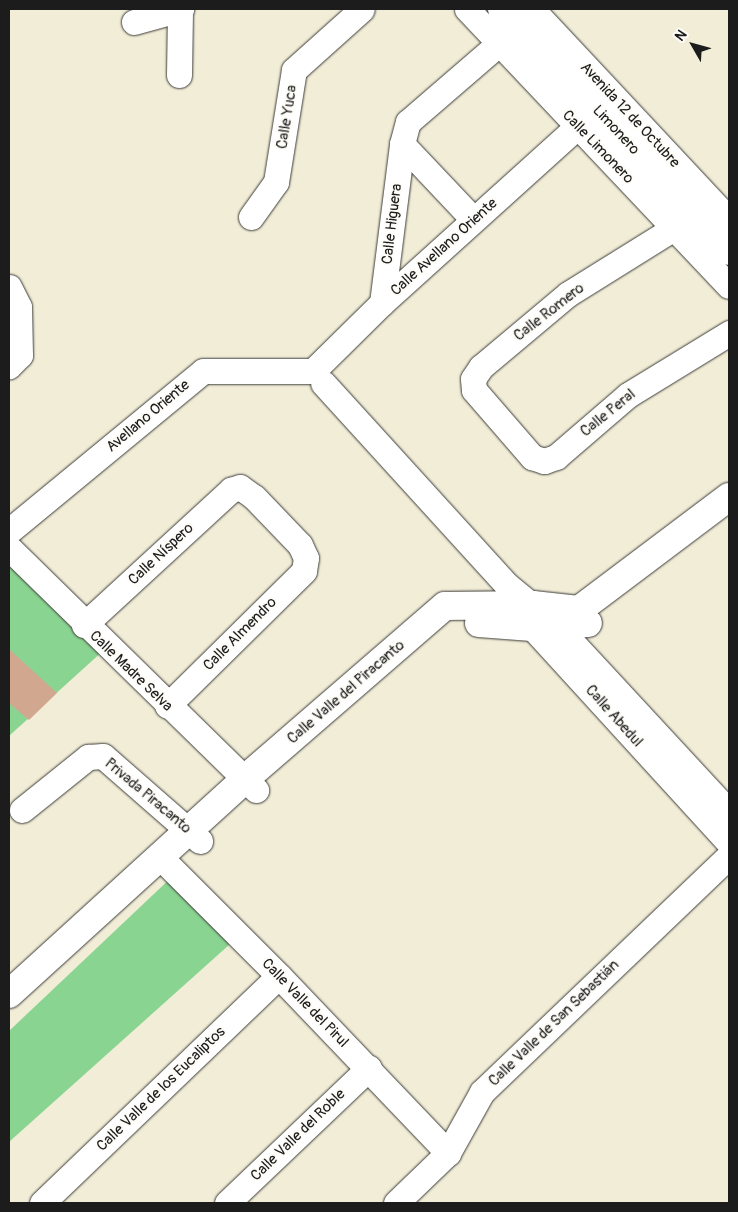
<!DOCTYPE html>
<html>
<head>
<meta charset="utf-8">
<style>
	body { margin:0 }
	#map { position:relative; width:738px; height:1212px; overflow:hidden; background:#f1edd7; font-family:Pangolin,sans-serif }
	div>[style] { position:absolute }
	.green>* { inset:0; background:#8ad491 }
	.building>* { inset:0; background:#d2a790 }
	.roads { filter:drop-shadow(0 0 1px #3c3b38) drop-shadow(0 0 1px #3c3b38) }
	.minor>* { height:25px; margin:-12.5px; padding:0 12.5px; transform-origin:12.5px; border-radius:12.5px; background:#fff }
	.major>* { height:28px; margin:-14px; padding:0 14px; transform-origin:14px; border-radius:14px; background:#fff }
	span { translate:-50% -50%; white-space:nowrap; text-align:center; line-height:1.15; -webkit-text-stroke:4px #fdfcf7; paint-order:stroke }
	.street-label { font-size:15px; color:#1c1c1c }
	.frame { position:absolute; inset:0; border:10px solid #1c1c1c; pointer-events:none }
	.north { position:absolute; left:668px; top:20px; width:50px; height:50px; -webkit-text-stroke:4px #fdfcf7; paint-order:stroke; rotate:308deg; font-size:14px; font-weight:700; line-height:20px; text-align:center; color:#1c1c1c }
	.north::after { content:''; display:block; margin:auto; width:18px; height:22px; background:#1c1c1c; clip-path:polygon(50% 0,100% 100%,50% 72%,0 100%) }
</style>
</head>
<body>
<div id="map">
	<div class="green">
		<i style="clip-path:polygon(9px 557px,104px 650px,9px 736px)"></i>
		<i style="clip-path:polygon(175px 874px,239px 936px,9px 1142px,9px 1031px)"></i>
	</div>
	<div class="building">
		<i style="clip-path:polygon(9px 649px,57px 693px,29px 720px,9px 703px)"></i>
	</div>
	<div class="roads">
		<div class="minor">
			<i style="left:467px;top:9px;width:381px;rotate:46.6deg"></i>
			<i style="left:134px;top:22px;width:49px;rotate:-15.5deg"></i>
			<i style="left:179px;top:75px;width:65px;rotate:-89.1deg"></i>
			<i style="left:402px;top:144px;width:103px;rotate:46.6deg"></i>
			<i style="left:251px;top:217px;width:43px;rotate:-54.5deg"></i>
			<i style="left:276px;top:182px;width:113px;rotate:-80.9deg"></i>
			<i style="left:294px;top:70px;width:91px;rotate:-41.9deg"></i>
			<i style="left:674px;top:228px;width:125px;rotate:148.1deg"></i>
			<i style="left:568px;top:294px;width:114px;rotate:140deg"></i>
			<i style="left:481px;top:367px;width:14px;rotate:124deg"></i>
			<i style="left:473px;top:379px;width:11px;rotate:85deg"></i>
			<i style="left:474px;top:390px;width:89px;rotate:49.1deg"></i>
			<i style="left:532px;top:457px;width:13px;rotate:18deg"></i>
			<i style="left:544px;top:461px;width:13px;rotate:-18deg"></i>
			<i style="left:556px;top:457px;width:95px;rotate:-40.7deg"></i>
			<i style="left:628px;top:395px;width:119px;rotate:-31.5deg"></i>
			<i style="left:9px;top:287px;width:22px;rotate:63deg"></i>
			<i style="left:19px;top:307px;width:48px;rotate:88.8deg"></i>
			<i style="left:20px;top:355px;width:16px;rotate:135deg"></i>
			<i style="left:382px;top:303px;width:160px;rotate:-82.8deg"></i>
			<i style="left:402px;top:144px;width:23px;rotate:-75deg"></i>
			<i style="left:408px;top:122px;width:135px;rotate:-40.8deg"></i>
			<i style="left:323px;top:383px;width:273px;rotate:47.7deg"></i>
			<i style="left:507px;top:585px;width:65px;rotate:39.4deg"></i>
			<i style="left:557px;top:626px;width:253px;rotate:47.2deg"></i>
			<i style="left:9px;top:531px;width:251px;rotate:-39.5deg"></i>
			<i style="left:203px;top:371px;width:110px"></i>
			<i style="left:313px;top:371px;width:97px;rotate:-44.6deg"></i>
			<i style="left:382px;top:303px;width:264px;rotate:-42.1deg"></i>
			<i style="left:9px;top:548px;width:346px;rotate:44.4deg"></i>
			<i style="left:522px;top:616px;width:307px;rotate:47.6deg"></i>
			<i style="left:84px;top:625px;width:200px;rotate:-42.6deg"></i>
			<i style="left:231px;top:490px;width:9px;rotate:-18deg"></i>
			<i style="left:240px;top:487px;width:17px;rotate:36deg"></i>
			<i style="left:254px;top:497px;width:66px;rotate:46.2deg"></i>
			<i style="left:300px;top:545px;width:14px;rotate:65deg"></i>
			<i style="left:306px;top:558px;width:13px;rotate:99deg"></i>
			<i style="left:304px;top:571px;width:192px;rotate:135.4deg"></i>
			<i style="left:22px;top:810px;width:85px;rotate:-38.8deg"></i>
			<i style="left:88px;top:757px;width:15px;rotate:-4deg"></i>
			<i style="left:103px;top:756px;width:129px;rotate:41.2deg"></i>
			<i style="left:160px;top:857px;width:168px;rotate:45deg"></i>
			<i style="left:279px;top:976px;width:245px;rotate:46.3deg"></i>
			<i style="left:42px;top:1203px;width:328px;rotate:-43.8deg"></i>
			<i style="left:227px;top:1203px;width:196px;rotate:-43.6deg"></i>
			<i style="left:396px;top:1203px;width:72px;rotate:-43.9deg"></i>
			<i style="left:448px;top:1153px;width:70px;rotate:-60.9deg"></i>
			<i style="left:482px;top:1092px;width:342px;rotate:-43.7deg"></i>
		</div>
		<div class="major">
			<i style="left:502px;top:9px;width:332px;rotate:46.8deg"></i>
			<i style="left:530px;top:9px;width:291px;rotate:46.9deg"></i>
			<i style="left:479px;top:623px;width:53px;rotate:4.3deg"></i>
			<i style="left:532px;top:627px;width:56px;rotate:-4.1deg"></i>
			<i style="left:9px;top:994px;width:319px;rotate:-42.3deg"></i>
			<i style="left:245px;top:779px;width:264px;rotate:-40.9deg"></i>
			<i style="left:445px;top:606px;width:88px;rotate:-0.7deg"></i>
			<i style="left:533px;top:605px;width:46px;rotate:6.2deg"></i>
			<i style="left:579px;top:610px;width:188px;rotate:-37deg"></i>
		</div>
	</div>
	<div class="street-label">
		<span style="left:630px;top:115px;rotate:47deg">Avenida 12 de Octubre</span>
		<span style="left:287px;top:117px;rotate:-81deg">Calle Yuca</span>
		<span style="left:616px;top:130px;rotate:47deg">Limonero</span>
		<span style="left:598px;top:147px;rotate:46deg">Calle Limonero</span>
		<span style="left:392px;top:224px;rotate:-83deg">Calle Higuera</span>
		<span style="left:444px;top:247px;rotate:-42deg">Calle Avellano Oriente</span>
		<span style="left:549px;top:312px;rotate:-38deg">Calle Romero</span>
		<span style="left:608px;top:413px;rotate:-39deg">Calle Peral</span>
		<span style="left:148px;top:416px;rotate:-40deg">Avellano Oriente</span>
		<span style="left:161px;top:554px;rotate:-43deg">Calle Níspero</span>
		<span style="left:240px;top:634px;rotate:-45deg">Calle Almendro</span>
		<span style="left:131px;top:671px;rotate:44deg">Calle Madre Selva</span>
		<span style="left:346px;top:692px;rotate:-41deg">Calle Valle del Piracanto</span>
		<span style="left:614px;top:716px;rotate:48deg">Calle Abedul</span>
		<span style="left:148px;top:796px;rotate:40deg">Privada Piracanto</span>
		<span style="left:305px;top:1003px;rotate:46deg">Calle Valle del Pirul</span>
		<span style="left:554px;top:1023px;rotate:-44deg">Calle Valle de San Sebastián</span>
		<span style="left:161px;top:1089px;rotate:-44deg">Calle Valle de los Eucaliptos</span>
		<span style="left:298px;top:1135px;rotate:-44deg">Calle Valle del Roble</span>
	</div>
	<div class="frame"></div>
	<div class="north">N</div>
</div>
</body>
</html>
